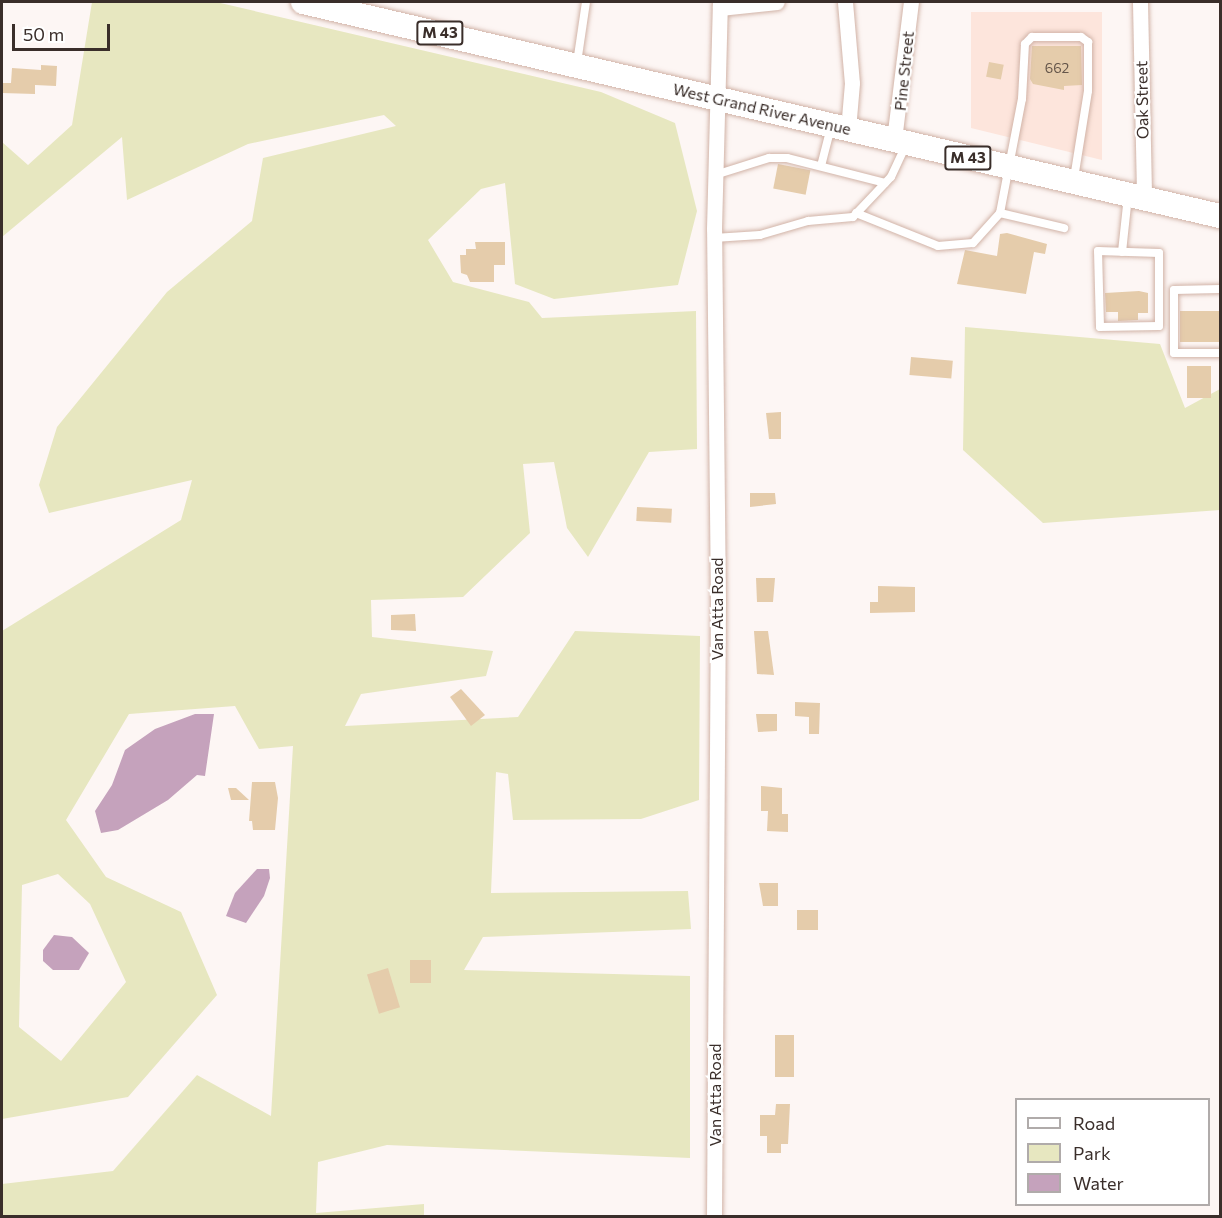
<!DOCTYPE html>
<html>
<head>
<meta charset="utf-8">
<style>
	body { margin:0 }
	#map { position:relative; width:1222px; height:1218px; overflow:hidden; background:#fdf6f4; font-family:Commissioner,sans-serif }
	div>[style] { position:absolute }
	.built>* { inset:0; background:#fde5dc }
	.green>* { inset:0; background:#e7e7c0 }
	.water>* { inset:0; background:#c5a2bc }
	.building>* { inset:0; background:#e5ccab; transform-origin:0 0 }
	.roads { filter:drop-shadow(0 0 2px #d1b3a7) drop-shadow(0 0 2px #d1b3a7) }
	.lane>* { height:8px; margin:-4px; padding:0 4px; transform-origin:4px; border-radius:4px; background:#fff }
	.street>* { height:15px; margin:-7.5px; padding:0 7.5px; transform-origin:7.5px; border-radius:7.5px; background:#fff }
	.primary>* { height:24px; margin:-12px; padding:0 12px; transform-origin:12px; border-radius:12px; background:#fff }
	span { translate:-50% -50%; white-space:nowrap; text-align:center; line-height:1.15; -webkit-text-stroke:4.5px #fff; paint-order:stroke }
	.number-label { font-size:14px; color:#65564a }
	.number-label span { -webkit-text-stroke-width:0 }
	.shield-label span { padding:2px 4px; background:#fff; border:2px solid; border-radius:4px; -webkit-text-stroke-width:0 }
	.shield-label { font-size:15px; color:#3a2e2a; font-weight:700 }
	.street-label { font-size:16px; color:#3a2e2a }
	.frame { position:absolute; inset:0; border:3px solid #3a2e2a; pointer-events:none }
	.legend { position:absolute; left:1015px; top:1098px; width:195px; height:108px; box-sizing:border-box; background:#fff; border:2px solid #b0abaa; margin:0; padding:8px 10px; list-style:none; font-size:18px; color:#3a2e2a }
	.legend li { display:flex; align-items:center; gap:12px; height:30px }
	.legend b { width:30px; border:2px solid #b0abaa }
	.scale { position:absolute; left:12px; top:24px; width:98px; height:27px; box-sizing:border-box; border:3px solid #3a2e2a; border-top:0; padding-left:8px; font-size:18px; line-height:21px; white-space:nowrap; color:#3a2e2a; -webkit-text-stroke:4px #fff; paint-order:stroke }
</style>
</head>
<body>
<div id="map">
	<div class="built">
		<i style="clip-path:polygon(971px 12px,1102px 12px,1102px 160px,971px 128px)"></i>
	</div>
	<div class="green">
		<i style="clip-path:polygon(evenodd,92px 2px,216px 2px,601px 92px,675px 123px,697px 211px,678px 285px,554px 299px,515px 284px,505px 183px,481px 189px,428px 240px,453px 282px,529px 302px,542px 318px,696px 311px,697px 449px,649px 452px,588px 557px,567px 528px,554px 462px,523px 464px,530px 533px,463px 597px,371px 600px,372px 637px,493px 651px,486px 676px,361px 694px,345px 726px,518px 717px,575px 631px,700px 636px,699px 800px,641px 819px,513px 820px,508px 774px,496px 772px,491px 893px,688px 891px,691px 929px,483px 937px,464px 970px,690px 976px,690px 1158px,387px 1145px,318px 1162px,316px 1213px,424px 1204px,424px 1216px,2px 1216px,2px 1184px,113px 1171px,197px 1075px,271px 1116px,293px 746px,259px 749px,235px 706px,129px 714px,66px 820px,106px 877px,181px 912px,217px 995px,128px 1097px,2px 1119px,2px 631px,181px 520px,192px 480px,49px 513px,39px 485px,57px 427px,167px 292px,252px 221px,263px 158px,396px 126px,384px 115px,248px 144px,127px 200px,122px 137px,2px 237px,2px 142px,28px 165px,72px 125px,92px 2px,58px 874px,90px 904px,126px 982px,61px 1061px,19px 1027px,22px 885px,58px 874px)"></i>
		<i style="clip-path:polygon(965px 327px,1160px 344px,1185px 408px,1220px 389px,1220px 510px,1043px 523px,963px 450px)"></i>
	</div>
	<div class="water">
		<i style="clip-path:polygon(195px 714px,214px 714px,205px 776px,197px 775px,168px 800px,118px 830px,101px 833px,95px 811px,112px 785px,125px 750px,155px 729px)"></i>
		<i style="clip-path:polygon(257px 869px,269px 869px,270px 878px,264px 896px,246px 923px,226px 916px,235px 893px)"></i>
		<i style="clip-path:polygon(54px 935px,72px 937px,89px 953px,79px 970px,53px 970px,43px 961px,43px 950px)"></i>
	</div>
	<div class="building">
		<i style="clip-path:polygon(1032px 46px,1081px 46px,1082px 85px,1064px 86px,1064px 90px,1033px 84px,1030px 79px)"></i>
		<i style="left:989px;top:62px;width:15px;height:15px;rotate:11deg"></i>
		<i style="clip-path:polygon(41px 65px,57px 66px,56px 86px,35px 85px,35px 94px,2px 93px,2px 83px,11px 83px,12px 68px,41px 70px)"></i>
		<i style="left:778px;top:164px;width:33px;height:25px;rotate:11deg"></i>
		<i style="clip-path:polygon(1007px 233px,1047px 244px,1045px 254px,1034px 252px,1026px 294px,957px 284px,965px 250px,997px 256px,1000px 234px)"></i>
		<i style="clip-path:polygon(475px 242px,505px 242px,505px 265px,494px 265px,494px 282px,470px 282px,467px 275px,461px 273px,460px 255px,466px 255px,466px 249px,476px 249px)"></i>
		<i style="clip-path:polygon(1139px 291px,1148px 293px,1148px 313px,1138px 313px,1138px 320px,1118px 321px,1118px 312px,1106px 312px,1105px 293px)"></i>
		<i style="left:1180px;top:311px;width:41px;height:31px"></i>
		<i style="left:911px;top:357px;width:42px;height:18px;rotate:5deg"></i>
		<i style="left:1187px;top:366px;width:24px;height:32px"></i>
		<i style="clip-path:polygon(781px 412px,781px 439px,769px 439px,766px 413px)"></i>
		<i style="clip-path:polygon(750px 493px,775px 493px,776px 504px,750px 507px)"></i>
		<i style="left:637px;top:507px;width:35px;height:14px;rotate:3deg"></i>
		<i style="clip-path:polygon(756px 578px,775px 578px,773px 602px,757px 602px)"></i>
		<i style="clip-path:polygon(878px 586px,915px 587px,915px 612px,870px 613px,870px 602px,878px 602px)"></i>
		<i style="clip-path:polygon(415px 614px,416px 631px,391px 630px,391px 615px)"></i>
		<i style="clip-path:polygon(754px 631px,768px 631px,774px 675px,757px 674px)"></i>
		<i style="clip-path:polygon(461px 689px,485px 715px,471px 726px,450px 697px)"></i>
		<i style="clip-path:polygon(795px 702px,820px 703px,819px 734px,809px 734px,809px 717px,795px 716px)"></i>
		<i style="clip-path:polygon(756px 714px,777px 714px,777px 731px,758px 732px)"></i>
		<i style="clip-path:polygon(252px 782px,275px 782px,278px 798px,275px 830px,253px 830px,252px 821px,249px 821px)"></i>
		<i style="clip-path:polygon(761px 786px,782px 788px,782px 814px,788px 814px,788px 832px,767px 831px,768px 811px,761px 811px)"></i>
		<i style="clip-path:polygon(228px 788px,236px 788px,249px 800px,231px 800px)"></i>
		<i style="clip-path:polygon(759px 883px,778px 883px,778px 906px,763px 906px)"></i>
		<i style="left:797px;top:910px;width:21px;height:20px"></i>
		<i style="left:410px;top:960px;width:21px;height:23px"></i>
		<i style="left:388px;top:968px;width:41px;height:22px;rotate:73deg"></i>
		<i style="left:775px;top:1035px;width:19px;height:42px"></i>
		<i style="clip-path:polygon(776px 1104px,790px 1104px,788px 1144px,781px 1144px,781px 1153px,767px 1153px,767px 1136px,760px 1136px,760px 1115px,775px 1115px)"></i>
	</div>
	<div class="roads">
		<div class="lane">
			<i style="left:577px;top:63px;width:62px;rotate:-81.6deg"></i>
			<i style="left:821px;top:166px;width:40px;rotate:-75.6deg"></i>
			<i style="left:715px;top:175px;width:57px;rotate:-17.5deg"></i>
			<i style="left:769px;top:158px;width:18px"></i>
			<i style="left:787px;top:158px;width:101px;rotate:14.3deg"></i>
			<i style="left:856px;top:213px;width:88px;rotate:21.9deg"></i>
			<i style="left:938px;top:246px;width:35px;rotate:-5deg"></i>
			<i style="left:973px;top:243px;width:40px;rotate:-48deg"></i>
			<i style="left:1000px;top:213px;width:116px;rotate:-79.1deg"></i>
			<i style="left:1022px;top:99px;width:55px;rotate:-86.9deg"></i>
			<i style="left:1025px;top:44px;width:10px;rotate:-45deg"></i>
			<i style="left:1032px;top:37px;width:49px"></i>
			<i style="left:1081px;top:37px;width:9px;rotate:36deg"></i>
			<i style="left:1088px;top:42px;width:49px;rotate:90deg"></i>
			<i style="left:1088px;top:91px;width:88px;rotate:99.1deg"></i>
			<i style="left:1000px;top:213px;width:66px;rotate:13.2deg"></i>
			<i style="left:714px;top:238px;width:46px;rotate:-3.7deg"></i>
			<i style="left:760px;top:235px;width:50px;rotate:-16.3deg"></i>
			<i style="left:808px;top:221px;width:45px;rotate:-5.1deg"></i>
			<i style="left:853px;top:217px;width:55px;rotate:-46.5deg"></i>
			<i style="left:891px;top:177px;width:33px;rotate:-65deg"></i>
			<i style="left:1098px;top:251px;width:61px;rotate:1.9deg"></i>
			<i style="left:1159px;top:253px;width:73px;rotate:90deg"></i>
			<i style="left:1159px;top:326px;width:59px;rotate:179deg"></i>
			<i style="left:1100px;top:327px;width:76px;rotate:-91.5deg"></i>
			<i style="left:1122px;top:252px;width:56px;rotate:-83.9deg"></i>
			<i style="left:1220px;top:289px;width:46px;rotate:178.8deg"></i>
			<i style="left:1174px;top:290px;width:63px;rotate:90deg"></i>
			<i style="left:1174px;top:353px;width:46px"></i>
		</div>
		<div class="street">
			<i style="left:845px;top:2px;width:81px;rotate:85.1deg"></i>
			<i style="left:852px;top:83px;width:47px;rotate:94.9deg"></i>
			<i style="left:1140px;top:2px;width:196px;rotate:88.8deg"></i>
			<i style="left:720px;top:8px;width:57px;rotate:-6deg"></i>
			<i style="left:894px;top:140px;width:139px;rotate:-83deg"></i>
			<i style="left:714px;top:1216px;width:612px;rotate:-89.63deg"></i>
			<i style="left:718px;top:604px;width:375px;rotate:-90.6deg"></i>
			<i style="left:714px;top:229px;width:227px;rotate:-88.5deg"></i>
		</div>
		<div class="primary">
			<i style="left:303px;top:2px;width:942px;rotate:13.14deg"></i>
		</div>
	</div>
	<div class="number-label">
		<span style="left:1057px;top:68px">662</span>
	</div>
	<div class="shield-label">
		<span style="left:440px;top:33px">M 43</span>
		<span style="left:968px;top:158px">M 43</span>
	</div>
	<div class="street-label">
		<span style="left:904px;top:71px;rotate:-84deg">Pine Street</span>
		<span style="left:1142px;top:100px;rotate:-91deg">Oak Street</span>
		<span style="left:762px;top:109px;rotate:13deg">West Grand River Avenue</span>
		<span style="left:717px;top:609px;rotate:-90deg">Van Atta Road</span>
		<span style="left:715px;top:1095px;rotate:-90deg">Van Atta Road</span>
	</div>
	<div class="frame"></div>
	<ul class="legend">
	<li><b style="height:8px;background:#fff"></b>Road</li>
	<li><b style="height:16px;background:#e7e7c0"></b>Park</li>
	<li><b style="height:16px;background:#c5a2bc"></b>Water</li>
	</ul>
	<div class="scale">50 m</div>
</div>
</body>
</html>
